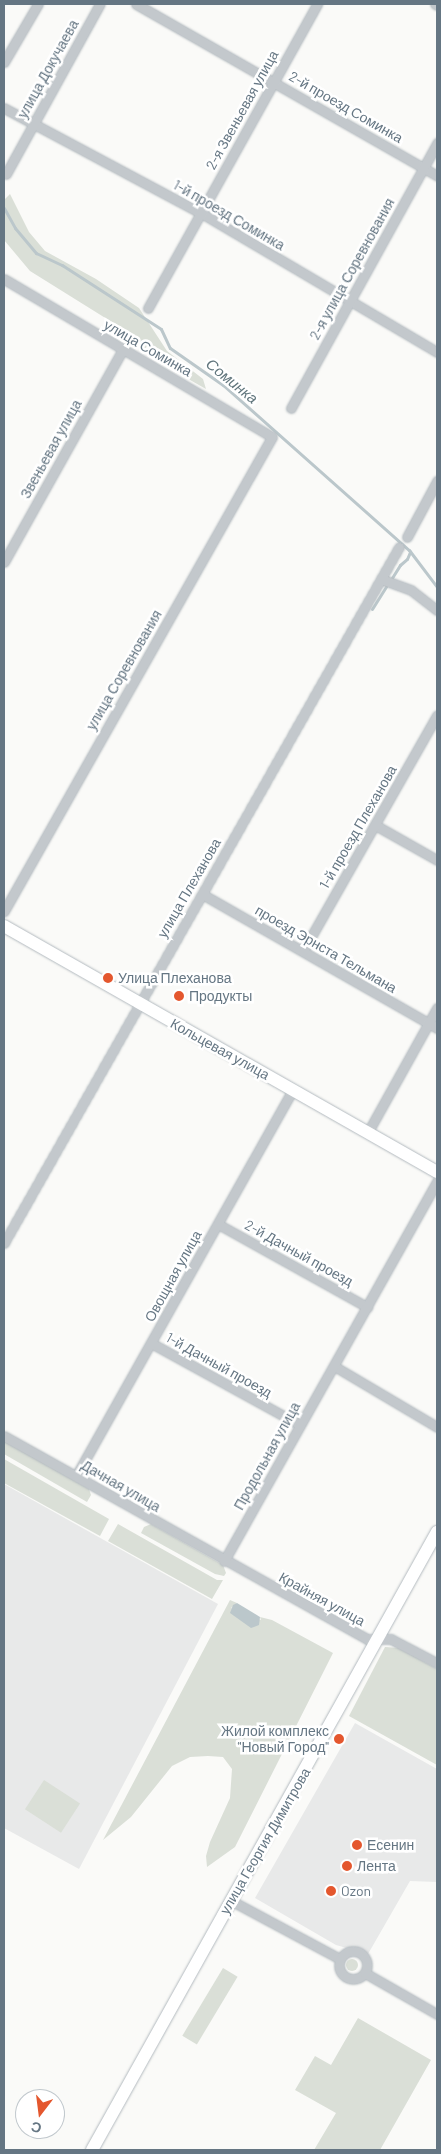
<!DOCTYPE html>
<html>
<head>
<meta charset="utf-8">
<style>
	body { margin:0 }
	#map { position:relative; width:441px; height:2154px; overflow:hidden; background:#fafaf8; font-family:Barlow,sans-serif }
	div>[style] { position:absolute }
	.built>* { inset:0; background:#e8e9e9 }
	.green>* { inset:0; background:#dadfd7; transform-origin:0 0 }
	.round { border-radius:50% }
	.water>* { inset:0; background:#bbc7cb }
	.stream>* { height:3px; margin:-1.5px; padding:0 1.5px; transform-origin:1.5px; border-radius:1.5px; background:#bbc7cb }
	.roads { filter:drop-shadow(0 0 1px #b3babf) drop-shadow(0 0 1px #b3babf) }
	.street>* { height:9px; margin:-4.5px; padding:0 4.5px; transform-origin:4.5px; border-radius:4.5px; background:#c3c8cc }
	.street>.ring { margin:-4.5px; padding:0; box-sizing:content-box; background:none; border:9px solid #c3c8cc; border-radius:50% }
	.secondary>* { height:12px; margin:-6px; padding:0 6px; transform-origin:6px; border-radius:6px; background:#fff }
	.dots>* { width:14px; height:14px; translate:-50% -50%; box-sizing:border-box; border:2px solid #fff; border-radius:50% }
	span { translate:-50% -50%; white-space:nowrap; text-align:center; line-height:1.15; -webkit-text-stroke:5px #fff; paint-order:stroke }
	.street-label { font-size:14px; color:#657683 }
	.poi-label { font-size:14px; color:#657683 }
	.left { translate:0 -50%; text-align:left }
	.right { translate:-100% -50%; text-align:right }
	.water-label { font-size:15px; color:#60757c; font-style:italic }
	.frame { position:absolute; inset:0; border:5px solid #657683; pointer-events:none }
	.north { position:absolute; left:15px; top:2089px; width:50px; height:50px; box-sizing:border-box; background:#fff; border:1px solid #c1c8cd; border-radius:50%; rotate:195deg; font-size:14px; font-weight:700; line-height:20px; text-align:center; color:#657683 }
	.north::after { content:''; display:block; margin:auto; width:18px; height:22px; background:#e4572e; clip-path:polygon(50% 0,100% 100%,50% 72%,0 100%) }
</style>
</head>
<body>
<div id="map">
	<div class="built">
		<i style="clip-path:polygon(4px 1484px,218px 1604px,79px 1869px,4px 1828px)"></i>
		<i style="clip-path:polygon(355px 1723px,437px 1769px,437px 1882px,410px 1881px,368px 1954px,336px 1945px,255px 1898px)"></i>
	</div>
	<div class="green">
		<i style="clip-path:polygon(10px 194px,29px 232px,45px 251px,96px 279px,139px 308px,167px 351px,203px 379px,206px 389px,153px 359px,123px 329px,30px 271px,4px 240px,4px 200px)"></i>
		<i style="clip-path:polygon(4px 1440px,89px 1489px,91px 1495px,87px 1502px,4px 1454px)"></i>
		<i style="clip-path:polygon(4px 1459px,109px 1519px,100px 1536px,4px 1483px)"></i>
		<i style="clip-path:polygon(118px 1524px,217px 1580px,223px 1580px,212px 1599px,108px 1541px)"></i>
		<i style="clip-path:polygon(151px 1524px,223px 1565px,226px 1573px,224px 1576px,215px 1574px,141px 1533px,144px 1527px)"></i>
		<i style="clip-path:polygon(230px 1600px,237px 1603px,231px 1608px,261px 1620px,260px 1617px,272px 1620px,333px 1653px,235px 1847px,207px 1867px,206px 1856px,210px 1842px,230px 1798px,232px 1769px,223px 1757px,208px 1756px,190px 1757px,172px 1766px,131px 1817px,103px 1840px)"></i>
		<i style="clip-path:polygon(385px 1647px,399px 1648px,437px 1669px,437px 1765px,349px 1716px)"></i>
		<i style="left:44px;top:1780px;width:43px;height:35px;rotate:33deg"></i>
		<i class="round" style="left:346px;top:1959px;width:12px;height:12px"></i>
		<i style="left:223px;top:1968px;width:17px;height:79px;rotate:31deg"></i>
		<i style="clip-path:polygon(358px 2018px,431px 2060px,380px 2150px,314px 2150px,336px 2113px,295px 2090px,315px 2056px,331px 2065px)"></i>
	</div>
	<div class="water">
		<i style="clip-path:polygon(237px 1603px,260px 1617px,259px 1625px,251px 1628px,230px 1613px,233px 1605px)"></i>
	</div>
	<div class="stream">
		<i style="left:4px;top:208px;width:23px;rotate:61deg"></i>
		<i style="left:15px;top:228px;width:33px;rotate:50deg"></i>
		<i style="left:36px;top:253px;width:29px;rotate:25deg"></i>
		<i style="left:62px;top:265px;width:118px;rotate:32.9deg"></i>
		<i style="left:161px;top:329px;width:21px;rotate:65deg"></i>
		<i style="left:170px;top:348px;width:65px;rotate:34.9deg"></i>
		<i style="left:223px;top:385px;width:249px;rotate:41.6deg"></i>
		<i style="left:409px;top:550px;width:46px;rotate:52.9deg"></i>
		<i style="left:390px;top:581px;width:19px;rotate:-58deg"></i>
		<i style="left:400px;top:565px;width:9px;rotate:-41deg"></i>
		<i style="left:407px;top:559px;width:8px;rotate:-67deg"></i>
		<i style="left:372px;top:609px;width:28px;rotate:-58deg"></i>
	</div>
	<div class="roads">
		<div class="street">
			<i style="left:136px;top:4px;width:347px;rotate:29.7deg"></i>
			<i style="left:435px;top:4px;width:2px;rotate:27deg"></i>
			<i style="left:4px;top:62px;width:67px;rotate:-59.6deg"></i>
			<i style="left:4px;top:108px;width:223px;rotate:28.1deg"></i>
			<i style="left:201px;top:213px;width:274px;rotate:30.5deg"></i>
			<i style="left:6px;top:174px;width:194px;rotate:-61.1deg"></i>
			<i style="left:4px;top:279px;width:311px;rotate:30.5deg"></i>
			<i style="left:272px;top:437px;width:545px;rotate:119.48deg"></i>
			<i style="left:148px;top:308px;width:348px;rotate:-60.9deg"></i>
			<i style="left:291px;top:408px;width:303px;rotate:-61.1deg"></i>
			<i style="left:407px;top:537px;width:64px;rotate:-61.8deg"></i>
			<i style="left:4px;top:562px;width:244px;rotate:-60.8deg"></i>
			<i style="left:381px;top:579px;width:32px;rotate:20deg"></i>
			<i style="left:411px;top:590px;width:33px;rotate:38deg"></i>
			<i style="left:375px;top:825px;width:71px;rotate:29.4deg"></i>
			<i style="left:202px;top:894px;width:271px;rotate:29.7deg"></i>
			<i style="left:303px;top:951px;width:271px;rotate:-60.4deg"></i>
			<i style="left:368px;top:1132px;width:142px;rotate:-60.9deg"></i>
			<i style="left:218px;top:1224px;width:171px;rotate:29.1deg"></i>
			<i style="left:4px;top:1243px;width:800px;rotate:-60.42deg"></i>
			<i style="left:151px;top:1343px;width:170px;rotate:28.8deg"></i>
			<i style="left:334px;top:1366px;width:120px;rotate:30.6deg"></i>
			<i style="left:4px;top:1436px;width:416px;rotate:29.2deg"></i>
			<i style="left:367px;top:1639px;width:24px"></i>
			<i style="left:391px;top:1639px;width:52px;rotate:27.6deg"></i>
			<i style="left:76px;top:1476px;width:443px;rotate:-60.7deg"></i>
			<i style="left:224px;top:1561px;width:436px;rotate:-60.7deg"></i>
			<i style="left:230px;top:1900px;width:125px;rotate:28.2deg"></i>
			<i class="ring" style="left:339px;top:1951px;width:19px;height:19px"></i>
			<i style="left:365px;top:1973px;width:83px;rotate:29.7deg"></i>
		</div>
		<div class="secondary">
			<i style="left:4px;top:926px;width:498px;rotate:29.6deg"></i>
			<i style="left:92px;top:2150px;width:708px;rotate:-60.83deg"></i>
		</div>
	</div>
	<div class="dots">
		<i style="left:108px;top:978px;background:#e4572e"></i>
		<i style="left:179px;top:996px;background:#e4572e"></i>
		<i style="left:339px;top:1739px;background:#e4572e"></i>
		<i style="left:357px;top:1845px;background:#e4572e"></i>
		<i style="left:347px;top:1866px;background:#e4572e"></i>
		<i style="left:331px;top:1891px;background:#e4572e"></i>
	</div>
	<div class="street-label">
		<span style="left:48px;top:69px;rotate:-61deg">улица Докучаева</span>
		<span style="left:346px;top:107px;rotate:30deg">2-й проезд Соминка</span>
		<span style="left:242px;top:110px;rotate:-61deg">2-я Звеньевая улица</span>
		<span style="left:229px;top:215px;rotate:30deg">1-й проезд Соминка</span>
		<span style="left:352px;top:269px;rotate:-61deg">2-я улица Соревнования</span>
		<span style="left:148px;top:348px;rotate:30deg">улица Соминка</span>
		<span style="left:51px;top:449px;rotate:-61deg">Звеньевая улица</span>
		<span style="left:124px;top:670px;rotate:-60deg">улица Соревнования</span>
		<span style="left:358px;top:827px;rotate:-60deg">1-й проезд Плеханова</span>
		<span style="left:189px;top:888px;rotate:-60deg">улица Плеханова</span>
		<span style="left:326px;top:949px;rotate:30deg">проезд Эрнста Тельмана</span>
		<span style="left:220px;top:1049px;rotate:29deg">Кольцевая улица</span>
		<span style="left:299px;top:1253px;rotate:29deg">2-й Дачный проезд</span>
		<span style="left:173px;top:1276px;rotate:-61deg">Овощная улица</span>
		<span style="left:219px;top:1365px;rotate:29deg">1-й Дачный проезд</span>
		<span style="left:267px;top:1456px;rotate:-61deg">Продольная улица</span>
		<span style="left:121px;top:1486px;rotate:30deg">Дачная улица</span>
		<span style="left:322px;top:1599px;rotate:29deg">Крайняя улица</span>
		<span style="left:265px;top:1841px;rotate:-60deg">улица Георгия Димитрова</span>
	</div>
	<div class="poi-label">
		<span class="left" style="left:118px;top:978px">Улица Плеханова</span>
		<span class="left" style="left:189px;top:996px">Продукты</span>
		<span class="right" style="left:329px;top:1739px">Жилой комплекс<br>"Новый Город"</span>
		<span class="left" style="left:367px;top:1845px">Есенин</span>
		<span class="left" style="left:357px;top:1866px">Лента</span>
		<span class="left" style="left:341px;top:1891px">Ozon</span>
	</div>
	<div class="water-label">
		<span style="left:232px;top:381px;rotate:39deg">Соминка</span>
	</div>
	<div class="frame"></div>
	<div class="north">С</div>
</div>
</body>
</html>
